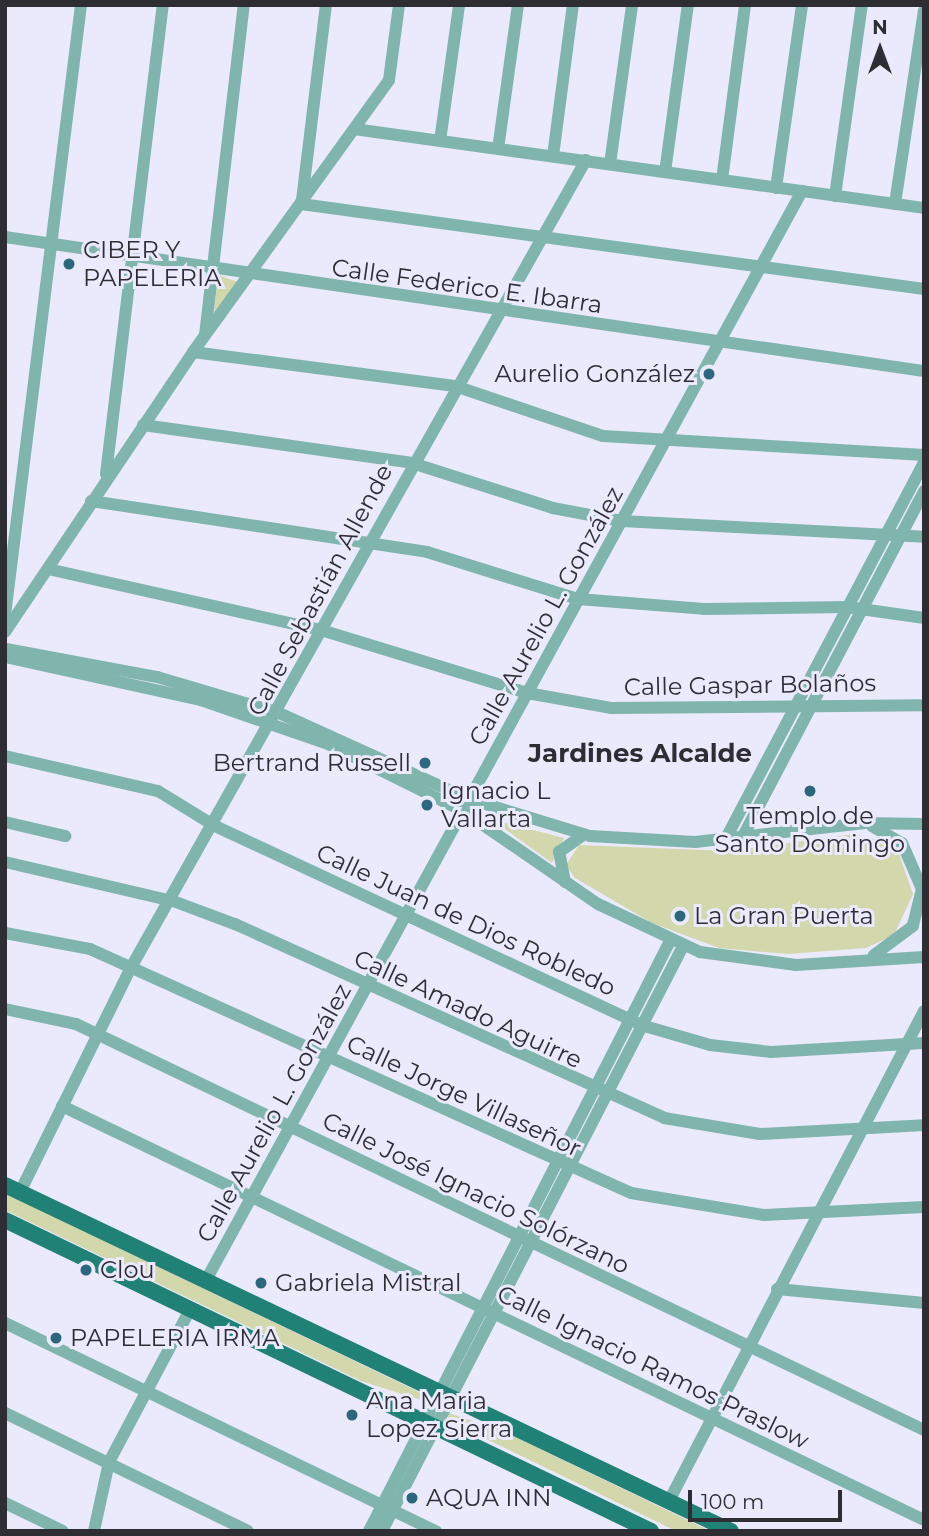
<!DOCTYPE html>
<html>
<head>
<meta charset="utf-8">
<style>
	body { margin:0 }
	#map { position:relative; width:929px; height:1536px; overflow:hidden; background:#ebe9fc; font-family:Montserrat,sans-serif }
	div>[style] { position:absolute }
	.green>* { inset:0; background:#d2d7ac }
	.minor>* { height:12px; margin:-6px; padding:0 6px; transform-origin:6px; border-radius:6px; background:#7fb5ad }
	.major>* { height:16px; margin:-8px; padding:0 8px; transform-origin:8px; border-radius:8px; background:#208177 }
	.dots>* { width:19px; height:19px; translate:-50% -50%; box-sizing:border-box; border:4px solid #ebe9fc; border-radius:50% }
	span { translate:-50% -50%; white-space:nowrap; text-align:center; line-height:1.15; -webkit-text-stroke:6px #ebe9fc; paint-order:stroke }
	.poi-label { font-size:24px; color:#2e2d34 }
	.left { translate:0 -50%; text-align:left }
	.right { translate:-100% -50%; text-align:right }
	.street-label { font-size:24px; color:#2e2d34 }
	.neighbourhood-label { font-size:26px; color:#2e2d34; font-weight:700 }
	.frame { position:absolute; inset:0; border:7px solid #2e2d34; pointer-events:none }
	.north { position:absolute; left:845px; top:14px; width:70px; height:70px; -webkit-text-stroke:5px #ebe9fc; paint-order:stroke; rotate:0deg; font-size:19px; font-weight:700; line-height:28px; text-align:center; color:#2e2d34 }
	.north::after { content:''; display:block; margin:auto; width:24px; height:32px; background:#2e2d34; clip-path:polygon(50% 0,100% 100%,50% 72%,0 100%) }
	.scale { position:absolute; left:688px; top:1490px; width:154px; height:32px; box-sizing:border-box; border:4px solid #2e2d34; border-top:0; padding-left:9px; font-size:21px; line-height:24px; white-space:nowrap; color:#2e2d34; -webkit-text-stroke:5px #ebe9fc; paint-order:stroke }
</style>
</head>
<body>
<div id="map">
	<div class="green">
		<i style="clip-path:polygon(218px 275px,238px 282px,214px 314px)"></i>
		<i style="clip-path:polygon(491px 819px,564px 838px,552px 863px)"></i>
		<i style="clip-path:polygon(855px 834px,885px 842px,899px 854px,913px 894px,894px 935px,866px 948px,788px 954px,719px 948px,652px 923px,575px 878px,566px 865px,579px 845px,728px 851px)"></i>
		<i style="clip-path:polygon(5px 1193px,425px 1395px,427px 1402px,361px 1381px,5px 1210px)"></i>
		<i style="clip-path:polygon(449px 1413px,505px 1432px,710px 1531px,676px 1531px,447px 1420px)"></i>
	</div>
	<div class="minor">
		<i style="left:354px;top:129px;width:575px;rotate:7.89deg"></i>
		<i style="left:440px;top:141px;width:137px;rotate:-82deg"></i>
		<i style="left:498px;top:149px;width:145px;rotate:-82.1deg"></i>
		<i style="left:553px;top:156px;width:152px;rotate:-82.5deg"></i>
		<i style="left:610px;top:164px;width:161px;rotate:-82.1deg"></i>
		<i style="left:665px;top:172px;width:169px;rotate:-82.2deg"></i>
		<i style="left:722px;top:180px;width:177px;rotate:-82.5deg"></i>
		<i style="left:776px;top:188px;width:185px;rotate:-81.9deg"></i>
		<i style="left:835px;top:196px;width:193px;rotate:-82deg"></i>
		<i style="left:302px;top:200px;width:196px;rotate:-83deg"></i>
		<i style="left:301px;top:204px;width:629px;rotate:7.77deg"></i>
		<i style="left:895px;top:204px;width:195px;rotate:-81.5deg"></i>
		<i style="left:5px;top:237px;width:929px;rotate:8.3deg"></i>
		<i style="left:205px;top:335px;width:332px;rotate:-83.3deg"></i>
		<i style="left:193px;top:352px;width:264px;rotate:7.4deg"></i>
		<i style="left:455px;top:386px;width:156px;rotate:18.7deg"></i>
		<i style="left:603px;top:436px;width:322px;rotate:3.4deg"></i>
		<i style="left:143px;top:425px;width:272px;rotate:8deg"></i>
		<i style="left:412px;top:463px;width:148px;rotate:17.7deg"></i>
		<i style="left:553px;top:508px;width:70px;rotate:10.7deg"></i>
		<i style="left:622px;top:521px;width:302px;rotate:3deg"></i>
		<i style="left:106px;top:474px;width:472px;rotate:-83.1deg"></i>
		<i style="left:91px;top:501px;width:340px;rotate:8.6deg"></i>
		<i style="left:427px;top:552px;width:158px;rotate:17.3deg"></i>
		<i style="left:578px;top:599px;width:126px;rotate:4.5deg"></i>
		<i style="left:704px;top:609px;width:143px;rotate:-0.8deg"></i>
		<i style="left:847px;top:607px;width:78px;rotate:8.1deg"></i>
		<i style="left:48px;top:569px;width:280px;rotate:12.6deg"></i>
		<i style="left:321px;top:630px;width:215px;rotate:17deg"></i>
		<i style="left:527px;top:693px;width:85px;rotate:10.1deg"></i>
		<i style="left:611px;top:708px;width:313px;rotate:-0.5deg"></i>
		<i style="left:5px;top:615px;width:615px;rotate:-82.9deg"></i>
		<i style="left:5px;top:632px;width:337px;rotate:-56.1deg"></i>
		<i style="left:193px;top:352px;width:335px;rotate:-54.2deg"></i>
		<i style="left:389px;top:80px;width:76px;rotate:-82.4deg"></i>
		<i style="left:6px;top:649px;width:154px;rotate:10.5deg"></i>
		<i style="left:157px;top:677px;width:127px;rotate:16.4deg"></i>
		<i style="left:279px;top:713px;width:209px;rotate:24.4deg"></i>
		<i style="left:469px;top:799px;width:127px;rotate:17deg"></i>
		<i style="left:590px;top:836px;width:105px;rotate:3.3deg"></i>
		<i style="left:695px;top:842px;width:171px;rotate:-6.4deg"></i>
		<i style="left:865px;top:823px;width:59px;rotate:1deg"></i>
		<i style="left:5px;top:657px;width:201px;rotate:12.4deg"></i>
		<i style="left:201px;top:700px;width:134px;rotate:19.1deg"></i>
		<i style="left:328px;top:744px;width:151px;rotate:26.4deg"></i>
		<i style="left:463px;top:811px;width:164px;rotate:34.6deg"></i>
		<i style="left:598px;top:904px;width:113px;rotate:25.2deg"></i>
		<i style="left:700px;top:952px;width:97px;rotate:7.7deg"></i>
		<i style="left:796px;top:965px;width:128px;rotate:-3.6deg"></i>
		<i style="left:5px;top:756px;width:157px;rotate:12.9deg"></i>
		<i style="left:158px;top:791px;width:67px;rotate:31.6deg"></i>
		<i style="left:215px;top:826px;width:470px;rotate:25deg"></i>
		<i style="left:641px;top:1025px;width:72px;rotate:16.2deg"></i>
		<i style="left:710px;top:1045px;width:61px;rotate:6.5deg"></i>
		<i style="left:771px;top:1052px;width:153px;rotate:-3.4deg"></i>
		<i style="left:5px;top:822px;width:62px;rotate:13.1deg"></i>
		<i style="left:872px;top:826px;width:34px;rotate:30deg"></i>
		<i style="left:902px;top:843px;width:50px;rotate:66.5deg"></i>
		<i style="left:922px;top:889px;width:38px;rotate:104deg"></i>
		<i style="left:913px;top:926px;width:49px;rotate:143.4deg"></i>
		<i style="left:742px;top:838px;width:392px;rotate:-62.3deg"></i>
		<i style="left:725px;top:840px;width:426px;rotate:-62.2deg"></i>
		<i style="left:5px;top:862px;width:172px;rotate:13.1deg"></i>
		<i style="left:173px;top:901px;width:66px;rotate:20.4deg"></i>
		<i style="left:235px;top:924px;width:471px;rotate:24.3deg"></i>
		<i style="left:664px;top:1118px;width:97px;rotate:9.5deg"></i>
		<i style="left:760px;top:1134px;width:164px;rotate:-3.1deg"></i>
		<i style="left:565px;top:882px;width:31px;rotate:-101deg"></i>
		<i style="left:559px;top:852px;width:28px;rotate:-35deg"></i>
		<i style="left:5px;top:933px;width:86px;rotate:10.7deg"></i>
		<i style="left:90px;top:949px;width:593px;rotate:24.28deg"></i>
		<i style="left:631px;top:1193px;width:135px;rotate:9.4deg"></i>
		<i style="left:764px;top:1215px;width:160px;rotate:-2.9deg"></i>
		<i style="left:5px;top:1009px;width:73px;rotate:11.9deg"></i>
		<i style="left:76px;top:1024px;width:940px;rotate:25.58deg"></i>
		<i style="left:62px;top:1106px;width:956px;rotate:25.65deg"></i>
		<i style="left:20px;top:1192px;width:246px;rotate:-63.7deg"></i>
		<i style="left:129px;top:971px;width:931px;rotate:-60.6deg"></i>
		<i style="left:205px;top:1282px;width:1244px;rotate:-61.31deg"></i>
		<i style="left:777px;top:1289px;width:148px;rotate:5.4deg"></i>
		<i style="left:5px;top:1323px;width:479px;rotate:25.8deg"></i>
		<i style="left:5px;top:1413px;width:270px;rotate:25.9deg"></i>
		<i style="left:669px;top:1501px;width:552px;rotate:-62.51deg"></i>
		<i style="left:5px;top:1503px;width:64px;rotate:25.8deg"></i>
		<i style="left:94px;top:1531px;width:71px;rotate:-77.7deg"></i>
		<i style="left:109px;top:1462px;width:174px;rotate:-62deg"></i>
		<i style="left:369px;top:1531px;width:662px;rotate:-62.97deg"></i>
		<i style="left:382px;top:1531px;width:658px;rotate:-62.77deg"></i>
	</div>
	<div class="major">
		<i style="left:5px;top:1185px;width:804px;rotate:25.48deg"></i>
		<i style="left:5px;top:1220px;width:717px;rotate:25.71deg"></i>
	</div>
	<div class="dots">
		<i style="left:69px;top:264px;background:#2b687f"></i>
		<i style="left:709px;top:374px;background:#2b687f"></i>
		<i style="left:425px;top:763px;background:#2b687f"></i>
		<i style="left:810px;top:791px;background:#2b687f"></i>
		<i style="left:427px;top:805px;background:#2b687f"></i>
		<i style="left:680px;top:916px;background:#2b687f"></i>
		<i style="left:86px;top:1270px;background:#2b687f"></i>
		<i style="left:261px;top:1283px;background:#2b687f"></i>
		<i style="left:56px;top:1338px;background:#2b687f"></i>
		<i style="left:352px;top:1415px;background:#2b687f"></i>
		<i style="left:412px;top:1498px;background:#2b687f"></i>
	</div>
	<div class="poi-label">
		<span class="left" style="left:83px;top:264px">CIBER Y<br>PAPELERIA</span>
		<span class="right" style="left:695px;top:374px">Aurelio González</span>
		<span class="right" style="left:411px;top:763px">Bertrand Russell</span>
		<span class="left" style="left:441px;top:805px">Ignacio L<br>Vallarta</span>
		<span style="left:810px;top:830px">Templo de<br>Santo Domingo</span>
		<span class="left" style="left:694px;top:916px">La Gran Puerta</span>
		<span class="left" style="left:100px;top:1270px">Clou</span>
		<span class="left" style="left:275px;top:1283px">Gabriela Mistral</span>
		<span class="left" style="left:70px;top:1338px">PAPELERIA IRMA</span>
		<span class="left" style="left:366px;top:1415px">Ana Maria<br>Lopez Sierra</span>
		<span class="left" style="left:426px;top:1498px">AQUA INN</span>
	</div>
	<div class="street-label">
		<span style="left:467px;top:286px;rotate:8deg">Calle Federico E. Ibarra</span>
		<span style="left:320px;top:590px;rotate:-62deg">Calle Sebastián Allende</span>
		<span style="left:546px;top:616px;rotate:-61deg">Calle Aurelio L. González</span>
		<span style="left:750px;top:685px;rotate:-1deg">Calle Gaspar Bolaños</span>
		<span style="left:466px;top:920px;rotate:25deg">Calle Juan de Dios Robledo</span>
		<span style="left:468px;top:1009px;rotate:25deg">Calle Amado Aguirre</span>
		<span style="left:464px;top:1096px;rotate:25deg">Calle Jorge Villaseñor</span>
		<span style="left:274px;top:1113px;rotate:-61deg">Calle Aurelio L. González</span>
		<span style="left:476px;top:1193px;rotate:26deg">Calle José Ignacio Solórzano</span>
		<span style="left:653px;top:1367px;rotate:26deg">Calle Ignacio Ramos Praslow</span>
	</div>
	<div class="neighbourhood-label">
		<span style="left:640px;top:754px">Jardines Alcalde</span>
	</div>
	<div class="frame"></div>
	<div class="north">N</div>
	<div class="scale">100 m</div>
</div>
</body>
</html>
